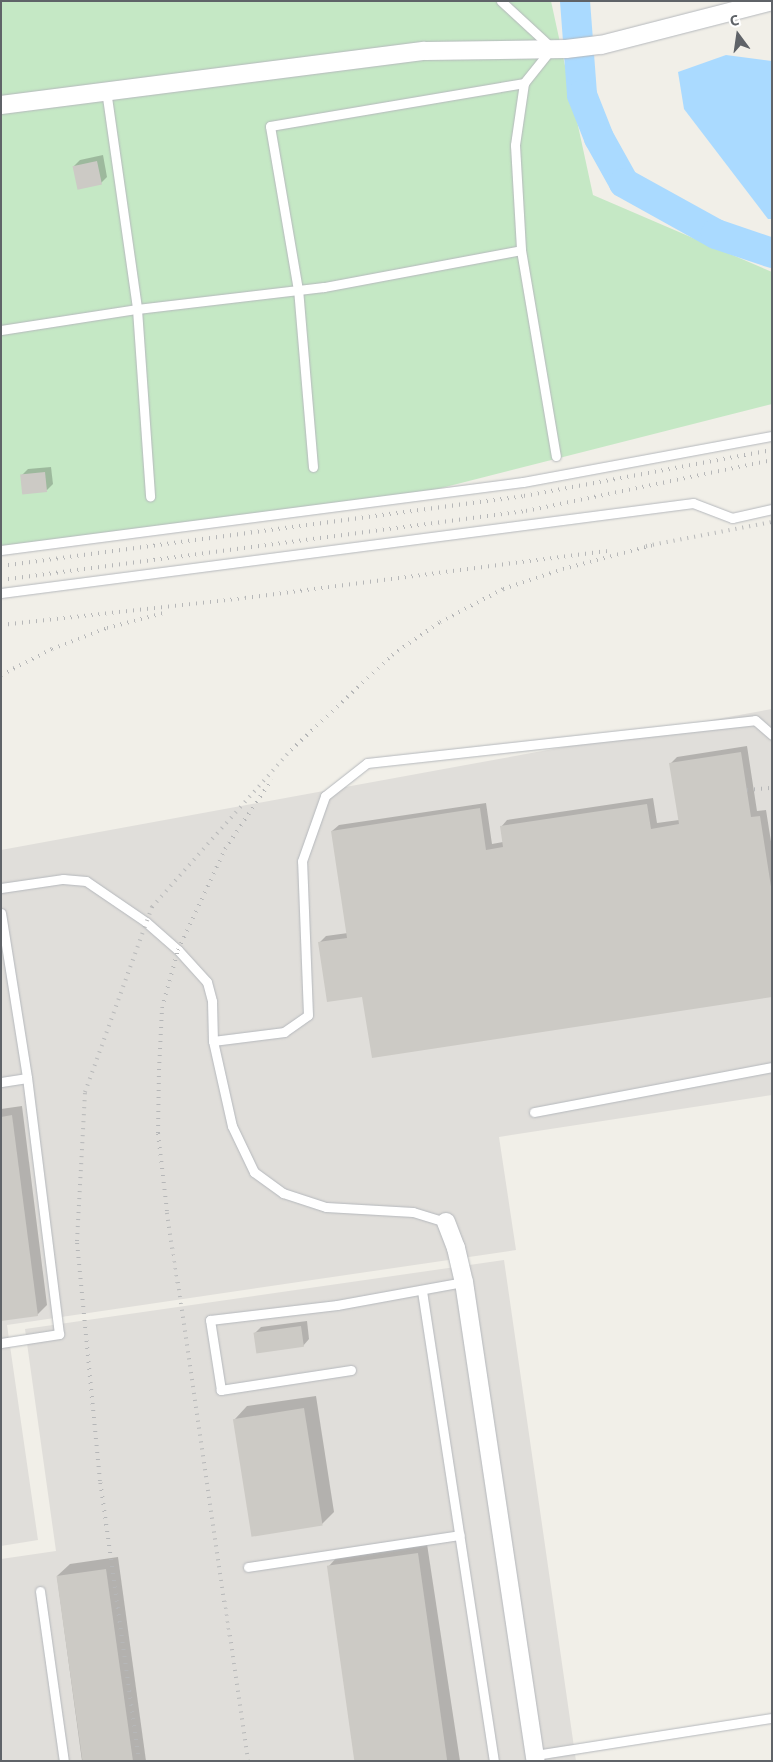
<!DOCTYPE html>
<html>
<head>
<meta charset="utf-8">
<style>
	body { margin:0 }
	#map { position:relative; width:773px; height:1762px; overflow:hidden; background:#f1efe8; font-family:"Noto Sans",sans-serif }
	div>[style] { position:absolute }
	.industrial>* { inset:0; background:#e0deda }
	.green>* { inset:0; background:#c5e8c5 }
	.water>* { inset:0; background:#aadaff }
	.shadow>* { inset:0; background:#0003 }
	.river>* { height:30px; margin:-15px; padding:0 15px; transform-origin:15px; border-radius:15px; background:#aadaff }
	.building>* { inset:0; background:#cccac5; transform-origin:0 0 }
	.roads { filter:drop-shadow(0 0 1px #b5b8bc) drop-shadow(0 0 1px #b5b8bc) }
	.service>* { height:9px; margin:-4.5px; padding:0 4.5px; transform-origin:4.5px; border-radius:4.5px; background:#fff }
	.minor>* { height:18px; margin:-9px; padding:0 9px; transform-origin:9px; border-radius:9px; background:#fff }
	.rail>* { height:4px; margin-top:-2px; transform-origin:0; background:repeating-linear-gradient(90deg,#b6b7b8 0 1px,transparent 0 7px) }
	span { translate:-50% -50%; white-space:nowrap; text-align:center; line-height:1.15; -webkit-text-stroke:4px #fff; paint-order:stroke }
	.frame { position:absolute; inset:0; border:2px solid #5f6368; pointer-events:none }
	.north { position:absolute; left:713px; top:10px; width:50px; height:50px; -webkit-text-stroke:4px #fff; paint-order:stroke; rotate:346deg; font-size:14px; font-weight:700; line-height:20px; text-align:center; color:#5f6368 }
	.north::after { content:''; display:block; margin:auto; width:18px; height:22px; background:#5f6368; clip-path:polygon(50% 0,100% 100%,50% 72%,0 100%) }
</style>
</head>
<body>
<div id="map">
	<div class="industrial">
		<i style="clip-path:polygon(772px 709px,772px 1095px,499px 1137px,516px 1250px,7px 1325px,38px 1540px,1px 1546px,1px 850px)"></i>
		<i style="clip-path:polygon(504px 1260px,576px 1761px,1px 1761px,1px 1559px,56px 1551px,25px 1329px)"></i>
	</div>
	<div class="green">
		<i style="clip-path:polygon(1px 1px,551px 1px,593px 195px,772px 272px,772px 404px,410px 496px,1px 546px)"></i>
	</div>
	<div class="water">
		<i style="clip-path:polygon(726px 55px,772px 61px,772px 219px,768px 219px,684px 109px,678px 72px)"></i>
	</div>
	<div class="shadow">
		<i style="clip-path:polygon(103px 155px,107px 177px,101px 183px,74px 166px,80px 160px)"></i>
		<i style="clip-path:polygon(51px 467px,53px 484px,47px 490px,23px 493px,21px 476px,28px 469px)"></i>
		<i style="clip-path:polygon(747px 746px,757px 811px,766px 810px,772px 848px,772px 996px,319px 943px,326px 936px,348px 933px,332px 831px,339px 825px,486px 803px,492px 844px,503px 842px,501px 827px,507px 820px,653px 798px,657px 823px,679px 820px,671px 763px,677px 757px)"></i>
		<i style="clip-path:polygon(22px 1106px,47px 1305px,37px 1315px,1px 1319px,1px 1109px)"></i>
		<i style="clip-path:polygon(307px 1321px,309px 1339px,303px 1346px,255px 1333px,261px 1327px)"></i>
		<i style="clip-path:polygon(316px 1396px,334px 1512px,322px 1524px,235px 1419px,247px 1406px)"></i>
		<i style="clip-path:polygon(427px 1544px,460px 1761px,358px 1761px,329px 1566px,338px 1556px)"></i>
		<i style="clip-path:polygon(118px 1557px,146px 1761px,82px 1761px,57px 1576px,70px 1564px)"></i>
	</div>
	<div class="river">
		<i style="left:575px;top:1px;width:94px;rotate:85.7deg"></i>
		<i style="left:582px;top:95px;width:46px;rotate:68.4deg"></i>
		<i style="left:599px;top:138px;width:51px;rotate:60.9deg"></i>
		<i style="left:624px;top:183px;width:105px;rotate:29deg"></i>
		<i style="left:716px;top:234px;width:59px;rotate:18.7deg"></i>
	</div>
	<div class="building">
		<i style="left:97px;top:161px;width:24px;height:25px;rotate:78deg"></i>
		<i style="left:45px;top:472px;width:20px;height:25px;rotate:84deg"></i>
		<i style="clip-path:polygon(741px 752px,751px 817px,760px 816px,772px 893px,772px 997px,372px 1058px,362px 997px,327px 1002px,318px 942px,347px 938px,331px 831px,480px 808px,486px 850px,503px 847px,500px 826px,647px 804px,651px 829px,679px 824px,669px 763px)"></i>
		<i style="clip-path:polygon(12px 1115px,38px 1316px,1px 1321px,1px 1117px)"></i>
		<i style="left:301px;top:1326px;width:21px;height:48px;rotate:82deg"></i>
		<i style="left:304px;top:1408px;width:119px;height:72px;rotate:81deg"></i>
		<i style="left:418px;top:1553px;width:210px;height:92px;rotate:82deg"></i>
		<i style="left:106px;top:1569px;width:194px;height:50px;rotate:82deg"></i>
	</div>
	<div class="roads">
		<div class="service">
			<i style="left:501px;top:1px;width:69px;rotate:42.7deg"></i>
			<i style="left:552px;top:48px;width:45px;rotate:128.7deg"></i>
			<i style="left:524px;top:83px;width:63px;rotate:98.3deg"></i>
			<i style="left:515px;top:145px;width:105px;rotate:86.7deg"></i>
			<i style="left:521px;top:250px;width:209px;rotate:80.4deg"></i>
			<i style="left:106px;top:90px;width:221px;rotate:81.9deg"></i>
			<i style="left:137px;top:309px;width:188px;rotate:86deg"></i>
			<i style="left:1px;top:330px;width:138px;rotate:-8.8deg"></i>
			<i style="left:137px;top:309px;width:188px;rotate:-6.7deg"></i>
			<i style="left:324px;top:287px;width:200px;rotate:-10.6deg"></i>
			<i style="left:313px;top:467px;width:178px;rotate:-94.8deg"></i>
			<i style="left:298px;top:290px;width:166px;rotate:-99.7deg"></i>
			<i style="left:270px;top:126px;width:258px;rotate:-9.6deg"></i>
			<i style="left:1px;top:550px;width:526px;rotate:-7.42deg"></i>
			<i style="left:523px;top:482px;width:253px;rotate:-10.5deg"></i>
			<i style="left:1px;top:593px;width:698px;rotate:-7.41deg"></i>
			<i style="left:693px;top:503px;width:42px;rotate:21deg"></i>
			<i style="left:732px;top:518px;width:41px;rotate:-12.7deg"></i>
			<i style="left:1px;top:888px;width:63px;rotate:-8.3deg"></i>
			<i style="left:63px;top:879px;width:23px;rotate:5deg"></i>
			<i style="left:86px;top:881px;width:73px;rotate:34.3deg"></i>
			<i style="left:146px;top:922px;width:43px;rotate:41.2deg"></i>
			<i style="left:178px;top:950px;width:43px;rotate:47.8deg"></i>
			<i style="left:207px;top:982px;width:20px;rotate:75deg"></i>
			<i style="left:212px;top:1001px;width:40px;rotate:88.6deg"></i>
			<i style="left:213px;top:1041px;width:87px;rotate:77.4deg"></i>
			<i style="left:232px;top:1126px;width:51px;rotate:64.4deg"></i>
			<i style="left:254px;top:1172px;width:36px;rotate:36deg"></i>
			<i style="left:283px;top:1193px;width:45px;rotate:18deg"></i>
			<i style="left:326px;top:1207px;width:87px;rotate:3.3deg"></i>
			<i style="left:413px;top:1212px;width:34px;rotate:17deg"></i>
			<i style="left:1px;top:913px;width:167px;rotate:81deg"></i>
			<i style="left:27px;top:1078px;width:26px;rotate:171deg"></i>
			<i style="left:213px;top:1041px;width:72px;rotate:-7.2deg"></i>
			<i style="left:284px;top:1032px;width:29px;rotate:-35deg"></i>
			<i style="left:308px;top:1015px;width:154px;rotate:-92.2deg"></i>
			<i style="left:302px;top:861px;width:69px;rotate:-70.5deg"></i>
			<i style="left:325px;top:796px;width:53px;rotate:-38.2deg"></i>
			<i style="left:367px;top:763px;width:390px;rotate:-6.3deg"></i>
			<i style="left:755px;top:720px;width:23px;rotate:41deg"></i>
			<i style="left:534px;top:1112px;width:242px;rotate:-10.7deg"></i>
			<i style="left:422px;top:1291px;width:475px;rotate:81.3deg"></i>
			<i style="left:1px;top:1343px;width:59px;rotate:-8.8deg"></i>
			<i style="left:59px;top:1334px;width:258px;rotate:-97.1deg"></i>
			<i style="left:351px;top:1370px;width:132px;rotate:171.3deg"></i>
			<i style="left:221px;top:1390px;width:71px;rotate:-98.9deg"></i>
			<i style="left:210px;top:1320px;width:128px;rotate:-6.7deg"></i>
			<i style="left:337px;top:1305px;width:129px;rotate:-10.3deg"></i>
			<i style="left:248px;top:1567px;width:214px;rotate:-8.6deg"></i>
			<i style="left:40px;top:1591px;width:172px;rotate:82deg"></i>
			<i style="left:535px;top:1755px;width:240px;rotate:-8.9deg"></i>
		</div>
		<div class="minor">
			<i style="left:1px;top:105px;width:427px;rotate:-7.3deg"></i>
			<i style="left:425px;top:51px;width:141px;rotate:-0.8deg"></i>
			<i style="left:566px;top:49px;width:35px;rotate:-7deg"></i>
			<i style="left:601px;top:45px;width:177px;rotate:-14.4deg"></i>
			<i style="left:446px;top:1222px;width:28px;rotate:69deg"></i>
			<i style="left:456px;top:1248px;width:35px;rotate:77deg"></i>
			<i style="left:464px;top:1282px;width:484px;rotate:81.5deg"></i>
		</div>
	</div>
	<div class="rail">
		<i style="left:646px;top:546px;width:128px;rotate:-10.8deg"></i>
		<i style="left:1px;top:566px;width:528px;rotate:-7.62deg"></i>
		<i style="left:524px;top:496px;width:252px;rotate:-10.5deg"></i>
		<i style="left:1px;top:580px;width:530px;rotate:-7.49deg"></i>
		<i style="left:526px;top:511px;width:251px;rotate:-11.7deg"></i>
		<i style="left:1px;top:625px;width:245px;rotate:-6.3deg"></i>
		<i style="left:245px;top:598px;width:365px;rotate:-7.4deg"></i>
		<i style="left:1px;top:675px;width:57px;rotate:-27deg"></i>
		<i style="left:52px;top:649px;width:59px;rotate:-20.9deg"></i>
		<i style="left:107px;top:628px;width:62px;rotate:-14.9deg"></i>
		<i style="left:747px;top:790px;width:25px;rotate:-5deg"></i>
		<i style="left:139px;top:1761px;width:283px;rotate:-97.9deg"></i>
		<i style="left:100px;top:1481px;width:241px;rotate:-95.5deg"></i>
		<i style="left:77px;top:1241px;width:149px;rotate:-86.9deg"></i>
		<i style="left:85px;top:1092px;width:197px;rotate:-70.1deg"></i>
		<i style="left:152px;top:907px;width:210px;rotate:-48.5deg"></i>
		<i style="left:291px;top:750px;width:139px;rotate:-43.2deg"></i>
		<i style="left:392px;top:655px;width:58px;rotate:-34.5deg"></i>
		<i style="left:440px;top:622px;width:71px;rotate:-27.6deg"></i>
		<i style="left:503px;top:589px;width:63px;rotate:-18.4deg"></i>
		<i style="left:563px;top:569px;width:93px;rotate:-14.9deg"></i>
		<i style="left:248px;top:1761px;width:556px;rotate:-98.38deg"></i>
		<i style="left:167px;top:1211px;width:79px;rotate:-96.6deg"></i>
		<i style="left:158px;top:1133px;width:63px;rotate:-89.1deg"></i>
		<i style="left:159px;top:1070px;width:62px;rotate:-87.2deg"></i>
		<i style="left:162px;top:1008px;width:60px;rotate:-74.6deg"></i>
		<i style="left:178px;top:950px;width:111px;rotate:-65deg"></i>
		<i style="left:225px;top:849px;width:84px;rotate:-56.1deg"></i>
	</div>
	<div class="frame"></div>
	<div class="north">С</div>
</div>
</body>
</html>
